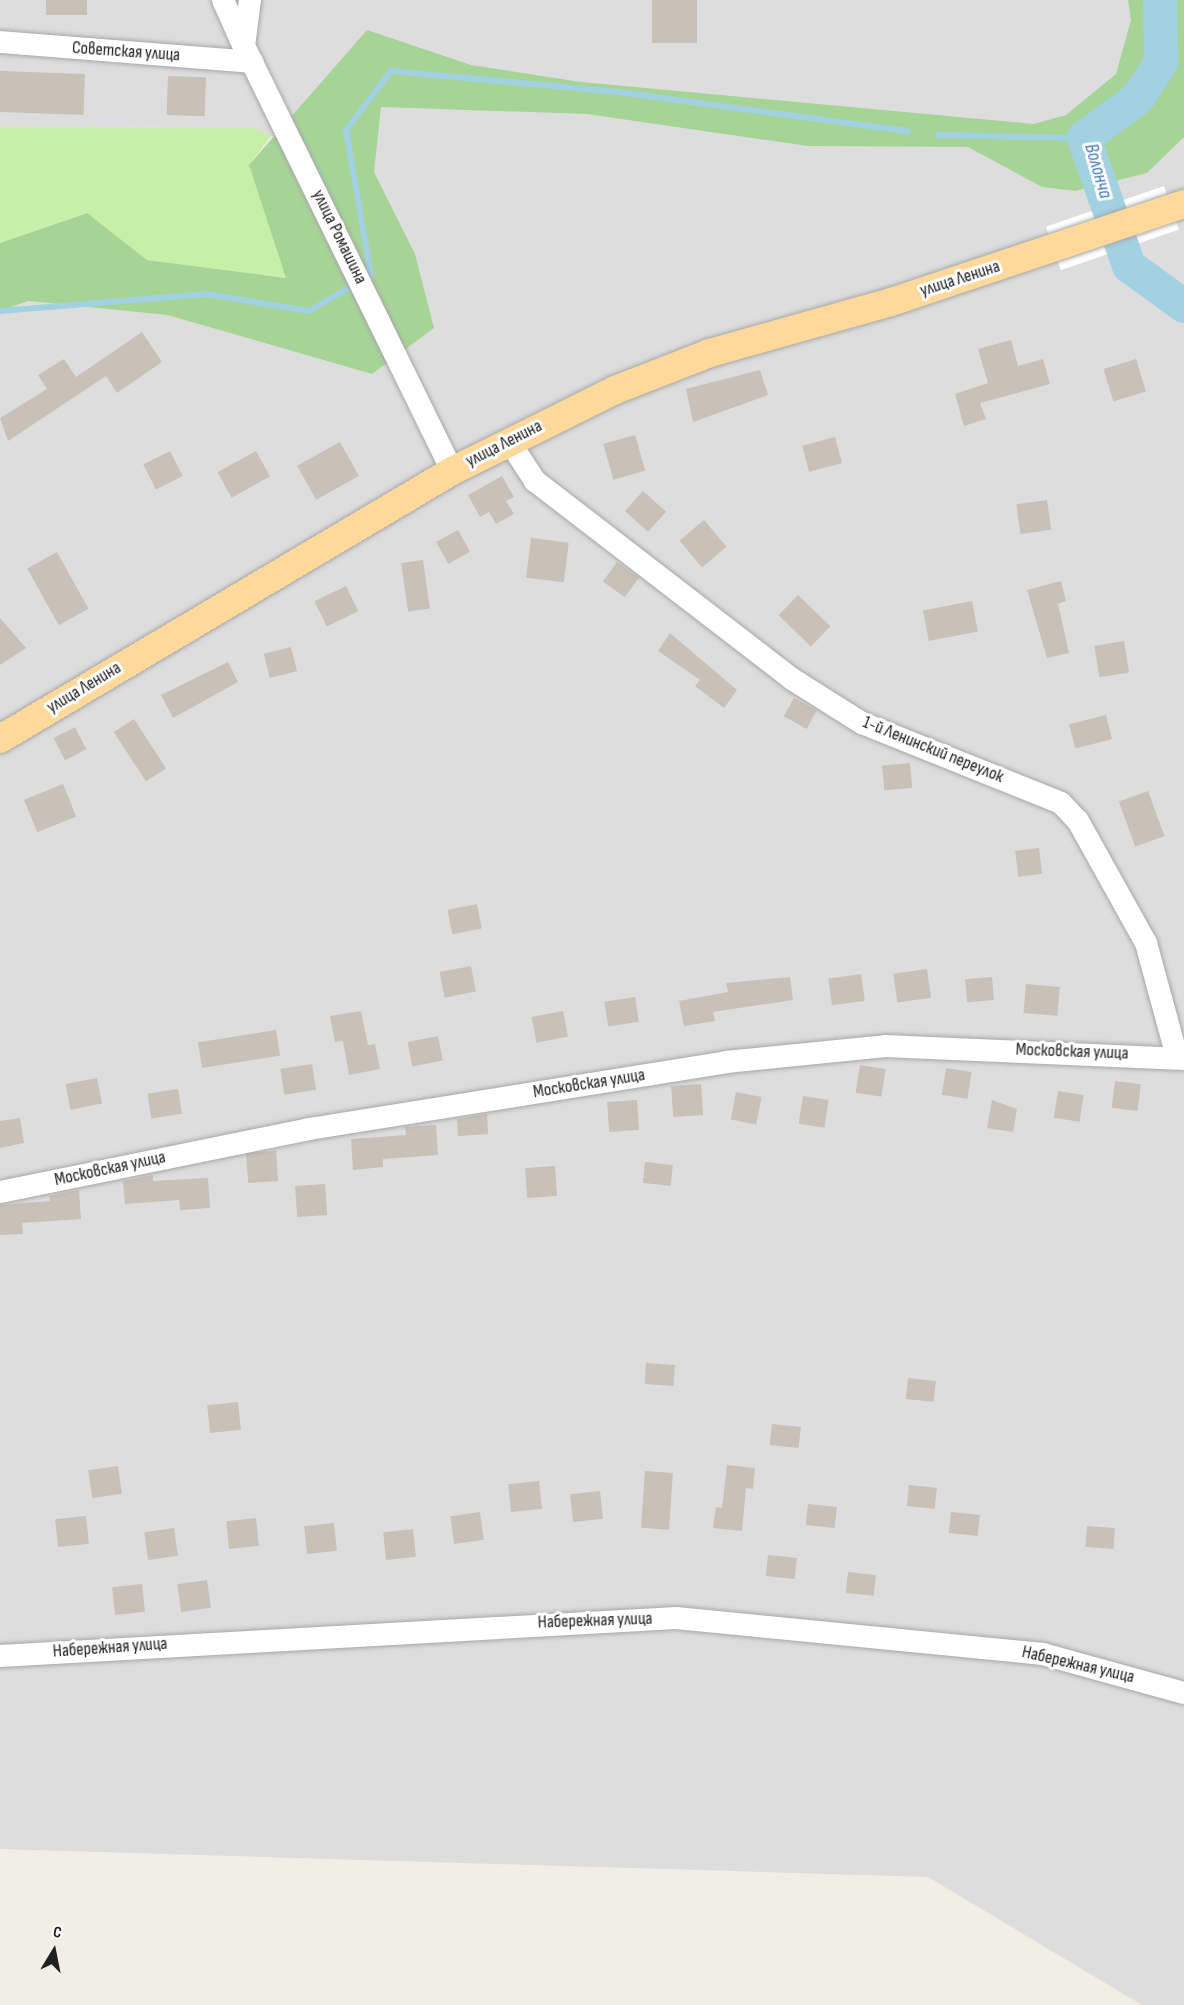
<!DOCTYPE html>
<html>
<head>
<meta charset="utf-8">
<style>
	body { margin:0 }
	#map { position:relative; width:1184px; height:2005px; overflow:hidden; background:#f1eee5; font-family:"Sofia Sans Condensed",sans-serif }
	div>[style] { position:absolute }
	.residential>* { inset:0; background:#dedddd }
	.grass>* { inset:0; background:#c8efa7 }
	.forest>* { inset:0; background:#a6d497 }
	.pier>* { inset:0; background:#fff; transform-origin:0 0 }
	.stream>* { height:6px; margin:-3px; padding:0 3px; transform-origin:3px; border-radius:3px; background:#a2d1e2 }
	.river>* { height:34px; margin:-17px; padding:0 17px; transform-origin:17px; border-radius:17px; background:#a2d1e2 }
	.building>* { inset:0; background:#c9c0b8; transform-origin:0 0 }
	.roads { filter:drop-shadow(0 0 2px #a7a7a7) drop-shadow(0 0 2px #a7a7a7) }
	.minor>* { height:22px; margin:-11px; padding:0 11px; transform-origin:11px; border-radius:11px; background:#fff }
	.major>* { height:28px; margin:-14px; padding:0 14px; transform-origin:14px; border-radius:14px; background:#ffd89c }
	span { translate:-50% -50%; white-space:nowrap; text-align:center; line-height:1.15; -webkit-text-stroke:6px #fff; paint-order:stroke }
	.street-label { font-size:18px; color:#202020 }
	.water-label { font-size:20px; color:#4379b8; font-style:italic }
	.north { position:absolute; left:24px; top:1921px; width:60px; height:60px; -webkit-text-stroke:4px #fff; paint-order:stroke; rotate:10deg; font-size:16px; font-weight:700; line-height:24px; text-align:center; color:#202020 }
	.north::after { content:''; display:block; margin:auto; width:21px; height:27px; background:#202020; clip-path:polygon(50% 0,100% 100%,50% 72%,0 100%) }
</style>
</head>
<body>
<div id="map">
	<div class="residential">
		<i style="clip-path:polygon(0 0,1184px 0,1184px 2005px,1142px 2005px,928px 1877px,0 1849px,0 311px,28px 301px,167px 315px,372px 374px,380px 185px,253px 128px,0 127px)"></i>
	</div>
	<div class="grass">
		<i style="clip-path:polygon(0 127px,253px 128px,271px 136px,249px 165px,287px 278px,147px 260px,86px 213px,0 243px)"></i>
	</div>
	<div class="forest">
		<i style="clip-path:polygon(1128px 0,1184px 0,1184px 137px,1147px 173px,1075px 191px,1042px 187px,968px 147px,808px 146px,587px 114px,381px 107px,374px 172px,415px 254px,434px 328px,372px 374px,167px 315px,28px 301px,0 311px,0 243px,87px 213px,147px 260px,286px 278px,249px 165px,367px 30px,471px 65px,581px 82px,1034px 124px,1066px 115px,1116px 74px,1131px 20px)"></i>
	</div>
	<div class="pier">
		<i style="left:1164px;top:186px;width:46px;height:125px;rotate:71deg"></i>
	</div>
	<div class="stream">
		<i style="left:938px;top:135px;width:146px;rotate:1.2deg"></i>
		<i style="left:371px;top:276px;width:148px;rotate:-99.7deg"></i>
		<i style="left:346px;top:130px;width:74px;rotate:-52.7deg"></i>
		<i style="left:391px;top:71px;width:228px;rotate:5.3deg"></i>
		<i style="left:618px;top:92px;width:293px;rotate:7.7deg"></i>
		<i style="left:0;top:311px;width:207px;rotate:-4.7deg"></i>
		<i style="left:206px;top:294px;width:104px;rotate:9.4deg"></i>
		<i style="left:309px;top:311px;width:44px;rotate:-30.1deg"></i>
	</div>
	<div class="river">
		<i style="left:1160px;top:0;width:62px;rotate:89.1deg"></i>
		<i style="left:1161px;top:62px;width:43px;rotate:122.6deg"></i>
		<i style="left:1138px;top:98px;width:67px;rotate:143.5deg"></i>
		<i style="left:1084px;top:138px;width:136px;rotate:70.6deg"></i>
		<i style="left:1129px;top:266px;width:68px;rotate:36deg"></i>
	</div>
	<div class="building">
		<i style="left:46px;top:0;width:41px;height:15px"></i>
		<i style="left:652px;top:0;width:45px;height:43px"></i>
		<i style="left:0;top:71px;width:85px;height:41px;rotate:2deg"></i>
		<i style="left:168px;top:76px;width:38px;height:39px;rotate:2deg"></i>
		<i style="clip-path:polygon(142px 332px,162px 362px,117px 393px,106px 376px,8px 441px,0 418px,47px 389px,38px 375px,64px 359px,76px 377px)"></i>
		<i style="clip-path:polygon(1011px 340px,1018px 366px,1043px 359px,1050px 384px,980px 403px,986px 419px,964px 426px,955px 394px,988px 383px,978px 349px)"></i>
		<i style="left:1136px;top:359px;width:34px;height:34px;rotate:73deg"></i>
		<i style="clip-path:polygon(760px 370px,768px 395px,693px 422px,686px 389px)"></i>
		<i style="left:635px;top:435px;width:37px;height:33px;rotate:74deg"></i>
		<i style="left:835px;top:437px;width:27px;height:34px;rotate:75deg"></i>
		<i style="left:340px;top:442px;width:39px;height:49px;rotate:61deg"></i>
		<i style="left:170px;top:451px;width:28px;height:30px;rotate:63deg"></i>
		<i style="left:256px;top:451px;width:29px;height:44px;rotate:61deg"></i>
		<i style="clip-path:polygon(502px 476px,514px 497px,506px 501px,514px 514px,496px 524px,489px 512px,480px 517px,468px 495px)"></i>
		<i style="left:643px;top:491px;width:31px;height:27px;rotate:42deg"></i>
		<i style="left:1047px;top:500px;width:30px;height:31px;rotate:82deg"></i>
		<i style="left:704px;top:520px;width:35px;height:32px;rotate:50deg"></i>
		<i style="left:458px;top:530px;width:25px;height:25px;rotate:61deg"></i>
		<i style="left:531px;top:538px;width:38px;height:40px;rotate:7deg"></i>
		<i style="left:57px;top:552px;width:65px;height:34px;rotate:61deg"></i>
		<i style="left:423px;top:560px;width:49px;height:22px;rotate:82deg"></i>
		<i style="left:617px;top:562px;width:27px;height:24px;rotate:36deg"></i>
		<i style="clip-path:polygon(1061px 581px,1066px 601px,1058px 604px,1069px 653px,1047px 658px,1027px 590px)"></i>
		<i style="left:346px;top:586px;width:28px;height:35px;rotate:64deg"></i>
		<i style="left:798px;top:595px;width:45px;height:28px;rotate:44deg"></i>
		<i style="left:972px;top:601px;width:31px;height:50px;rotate:79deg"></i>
		<i style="clip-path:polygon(0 618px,26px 648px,0 665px)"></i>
		<i style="clip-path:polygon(670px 633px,737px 690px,724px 708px,695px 686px,700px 680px,658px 651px)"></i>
		<i style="left:1124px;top:641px;width:32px;height:30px;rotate:81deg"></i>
		<i style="left:291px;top:647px;width:25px;height:28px;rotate:76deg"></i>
		<i style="clip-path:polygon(228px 662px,238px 682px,173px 718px,161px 695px)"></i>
		<i style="left:794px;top:698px;width:26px;height:21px;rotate:29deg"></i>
		<i style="left:1106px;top:715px;width:25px;height:38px;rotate:76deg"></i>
		<i style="left:134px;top:719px;width:59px;height:24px;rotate:57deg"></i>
		<i style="left:75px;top:727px;width:25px;height:24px;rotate:63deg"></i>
		<i style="left:910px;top:763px;width:25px;height:28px;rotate:85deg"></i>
		<i style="left:63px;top:784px;width:35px;height:42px;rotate:68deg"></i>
		<i style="left:1148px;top:791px;width:48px;height:31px;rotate:70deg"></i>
		<i style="left:1039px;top:848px;width:26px;height:24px;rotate:83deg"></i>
		<i style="left:477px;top:904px;width:25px;height:30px;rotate:79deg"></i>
		<i style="left:471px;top:966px;width:26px;height:32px;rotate:79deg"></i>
		<i style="left:927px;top:969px;width:29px;height:34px;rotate:82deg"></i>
		<i style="left:861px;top:974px;width:27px;height:33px;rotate:82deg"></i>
		<i style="clip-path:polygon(790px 977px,793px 1000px,713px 1012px,715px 1021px,684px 1026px,679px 1001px,728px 992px,726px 983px)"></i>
		<i style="left:992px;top:977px;width:23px;height:27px;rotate:85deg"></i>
		<i style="left:1026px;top:984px;width:34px;height:29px;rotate:5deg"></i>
		<i style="left:635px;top:997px;width:25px;height:31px;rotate:81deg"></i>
		<i style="clip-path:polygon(361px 1011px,368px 1045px,375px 1044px,380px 1069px,349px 1075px,343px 1041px,335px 1042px,330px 1016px)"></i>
		<i style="left:563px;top:1011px;width:26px;height:32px;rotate:79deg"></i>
		<i style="left:276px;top:1030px;width:26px;height:79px;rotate:81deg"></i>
		<i style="left:438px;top:1036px;width:25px;height:31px;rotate:79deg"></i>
		<i style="left:312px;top:1064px;width:26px;height:32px;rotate:81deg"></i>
		<i style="left:860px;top:1065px;width:26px;height:28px;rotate:9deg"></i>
		<i style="left:946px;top:1068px;width:26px;height:27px;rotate:9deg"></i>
		<i style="left:97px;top:1078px;width:26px;height:32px;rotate:79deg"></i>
		<i style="left:1115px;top:1081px;width:26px;height:27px;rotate:7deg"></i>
		<i style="left:701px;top:1084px;width:31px;height:30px;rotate:86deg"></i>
		<i style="left:178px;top:1089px;width:25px;height:31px;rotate:81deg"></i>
		<i style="left:1058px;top:1091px;width:26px;height:27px;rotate:9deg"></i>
		<i style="left:736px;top:1092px;width:26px;height:28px;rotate:11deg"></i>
		<i style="left:803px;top:1096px;width:26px;height:28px;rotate:9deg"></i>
		<i style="left:637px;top:1100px;width:30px;height:30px;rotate:86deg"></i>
		<i style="clip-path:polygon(992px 1100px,1017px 1109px,1013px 1132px,987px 1128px)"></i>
		<i style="clip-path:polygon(487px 1114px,488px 1134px,458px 1136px,457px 1119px)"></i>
		<i style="clip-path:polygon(20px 1118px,24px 1143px,0 1148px,0 1121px)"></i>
		<i style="clip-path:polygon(436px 1125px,438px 1155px,383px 1159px,383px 1167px,353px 1170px,351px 1139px,406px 1135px,405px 1127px)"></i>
		<i style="left:276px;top:1151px;width:30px;height:30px;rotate:86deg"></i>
		<i style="left:645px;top:1162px;width:28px;height:21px;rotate:6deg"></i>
		<i style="left:555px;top:1166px;width:30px;height:30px;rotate:86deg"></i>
		<i style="clip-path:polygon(153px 1175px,153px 1181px,208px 1178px,210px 1208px,180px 1210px,179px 1200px,125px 1204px,123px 1181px)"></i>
		<i style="left:325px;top:1184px;width:31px;height:30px;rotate:86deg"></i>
		<i style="clip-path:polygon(79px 1190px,81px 1219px,22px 1223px,23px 1234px,0 1235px,0 1205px,50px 1201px,49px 1196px)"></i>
		<i style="left:646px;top:1363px;width:29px;height:21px;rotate:4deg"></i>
		<i style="left:908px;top:1378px;width:28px;height:21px;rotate:6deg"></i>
		<i style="left:238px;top:1402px;width:28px;height:31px;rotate:84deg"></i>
		<i style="left:772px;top:1424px;width:29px;height:21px;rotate:6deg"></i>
		<i style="clip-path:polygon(727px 1465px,755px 1468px,753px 1489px,746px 1488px,742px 1531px,713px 1528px,716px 1507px,722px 1508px)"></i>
		<i style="left:118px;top:1466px;width:28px;height:30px;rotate:82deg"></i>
		<i style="left:645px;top:1471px;width:28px;height:57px;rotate:4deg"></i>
		<i style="left:539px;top:1481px;width:28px;height:31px;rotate:84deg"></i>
		<i style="left:909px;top:1485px;width:28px;height:21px;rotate:6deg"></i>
		<i style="left:600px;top:1491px;width:28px;height:30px;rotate:84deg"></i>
		<i style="left:808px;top:1504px;width:29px;height:21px;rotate:6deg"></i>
		<i style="left:480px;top:1512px;width:28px;height:30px;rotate:82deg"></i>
		<i style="left:951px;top:1512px;width:29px;height:21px;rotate:6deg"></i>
		<i style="left:86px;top:1516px;width:28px;height:31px;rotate:84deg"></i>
		<i style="left:256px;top:1518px;width:28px;height:30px;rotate:84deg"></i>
		<i style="left:334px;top:1523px;width:28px;height:30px;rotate:84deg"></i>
		<i style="left:1087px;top:1526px;width:28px;height:21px;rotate:4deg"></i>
		<i style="left:174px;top:1528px;width:28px;height:30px;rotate:82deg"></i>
		<i style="left:413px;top:1529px;width:28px;height:30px;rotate:84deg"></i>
		<i style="left:768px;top:1555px;width:29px;height:21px;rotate:6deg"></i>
		<i style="left:848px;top:1572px;width:28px;height:21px;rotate:6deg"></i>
		<i style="left:207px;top:1580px;width:28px;height:30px;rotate:82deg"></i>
		<i style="left:142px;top:1584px;width:28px;height:30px;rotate:84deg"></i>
	</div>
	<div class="roads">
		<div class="minor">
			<i style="left:223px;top:0;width:49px;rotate:66deg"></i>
			<i style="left:250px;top:0;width:46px;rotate:97.4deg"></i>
			<i style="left:244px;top:46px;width:473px;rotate:63.9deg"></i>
			<i style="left:0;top:42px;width:253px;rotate:4.5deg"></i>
			<i style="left:509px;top:441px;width:48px;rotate:57deg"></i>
			<i style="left:535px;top:481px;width:324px;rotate:37.6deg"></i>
			<i style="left:792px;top:679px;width:83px;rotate:32.2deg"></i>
			<i style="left:862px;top:723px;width:214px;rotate:21.9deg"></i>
			<i style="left:1061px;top:803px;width:25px;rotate:47deg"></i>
			<i style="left:1078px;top:821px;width:140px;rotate:60.9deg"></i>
			<i style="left:1146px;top:943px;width:118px;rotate:74.8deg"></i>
			<i style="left:0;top:1192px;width:315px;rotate:-11.5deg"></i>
			<i style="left:309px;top:1129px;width:422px;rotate:-9.1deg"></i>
			<i style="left:726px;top:1062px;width:160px;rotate:-5.7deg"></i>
			<i style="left:885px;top:1046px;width:299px;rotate:2.5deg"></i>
			<i style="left:0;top:1656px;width:677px;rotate:-3.22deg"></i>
			<i style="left:676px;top:1618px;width:369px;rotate:5.6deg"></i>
			<i style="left:1043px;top:1654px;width:146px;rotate:15.5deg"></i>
		</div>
		<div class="major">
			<i style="left:0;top:739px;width:525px;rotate:-30.66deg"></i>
			<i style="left:452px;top:471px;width:182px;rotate:-26.4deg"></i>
			<i style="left:615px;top:390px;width:102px;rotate:-21.3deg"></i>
			<i style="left:710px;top:353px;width:188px;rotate:-15.7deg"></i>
			<i style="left:891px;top:302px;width:309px;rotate:-18.5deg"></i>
		</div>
	</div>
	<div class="street-label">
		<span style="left:126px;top:52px;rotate:4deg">Советская улица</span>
		<span style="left:339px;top:237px;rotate:64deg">улица Ромашина</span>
		<span style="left:960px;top:279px;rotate:-18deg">улица Ленина</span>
		<span style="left:504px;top:444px;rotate:-27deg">улица Ленина</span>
		<span style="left:84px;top:688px;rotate:-31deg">улица Ленина</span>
		<span style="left:933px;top:750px;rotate:22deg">1-й Ленинский переулок</span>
		<span style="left:1072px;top:1052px;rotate:2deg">Московская улица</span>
		<span style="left:589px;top:1084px;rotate:-9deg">Московская улица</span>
		<span style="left:110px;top:1169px;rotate:-12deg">Московская улица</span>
		<span style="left:595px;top:1621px;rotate:-2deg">Набережная улица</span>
		<span style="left:110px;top:1648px;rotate:-4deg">Набережная улица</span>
		<span style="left:1078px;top:1665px;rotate:13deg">Набережная улица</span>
	</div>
	<div class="water-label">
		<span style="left:1098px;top:171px;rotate:74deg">Волонча</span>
	</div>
	<div class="north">С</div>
</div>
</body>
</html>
